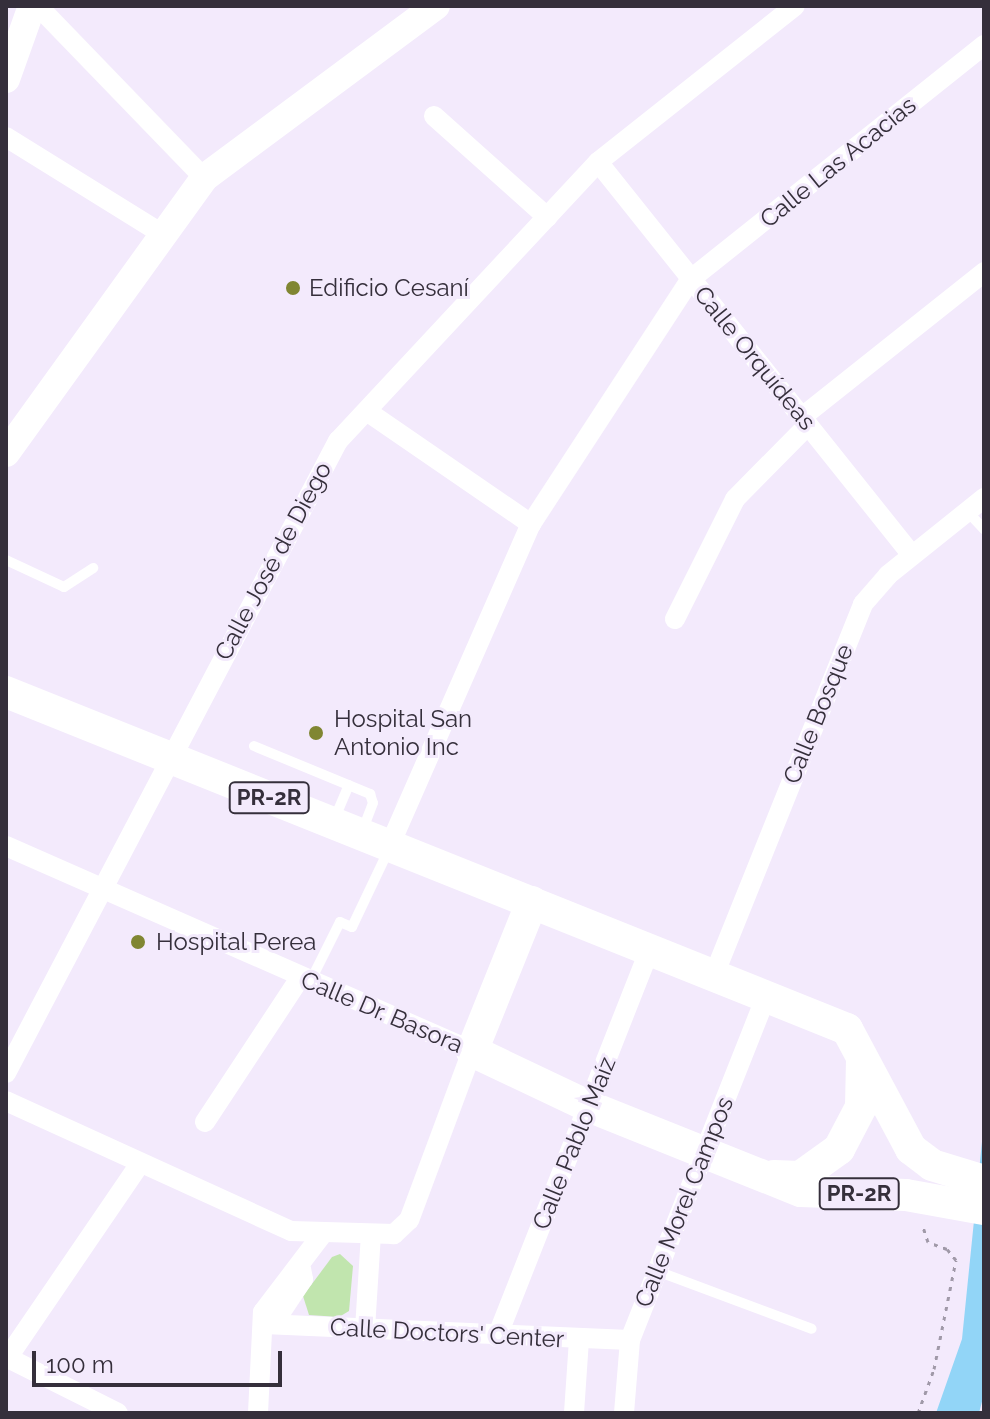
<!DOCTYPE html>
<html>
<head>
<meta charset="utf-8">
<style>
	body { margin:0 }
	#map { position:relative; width:990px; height:1419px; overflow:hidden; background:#f3eafc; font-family:Raleway,sans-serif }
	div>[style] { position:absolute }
	.green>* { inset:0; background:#c1e5ae }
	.water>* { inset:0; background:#92d5f7 }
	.path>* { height:3px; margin-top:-1.5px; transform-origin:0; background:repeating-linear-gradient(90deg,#a099a8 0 4px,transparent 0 10px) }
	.lane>* { height:10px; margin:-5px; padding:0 5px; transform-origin:5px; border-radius:5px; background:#fff }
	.street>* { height:20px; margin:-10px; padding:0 10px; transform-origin:10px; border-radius:10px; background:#fff }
	.secondary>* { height:28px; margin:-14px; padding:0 14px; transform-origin:14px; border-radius:14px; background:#fff }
	.primary>* { height:32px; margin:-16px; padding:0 16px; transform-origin:16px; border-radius:16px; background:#fff }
	.dots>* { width:22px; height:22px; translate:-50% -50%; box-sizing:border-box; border:4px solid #f3eafc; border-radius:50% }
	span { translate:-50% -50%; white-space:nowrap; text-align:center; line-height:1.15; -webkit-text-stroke:6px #f3eafc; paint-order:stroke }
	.shield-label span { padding:2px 6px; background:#f3eafc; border:2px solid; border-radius:6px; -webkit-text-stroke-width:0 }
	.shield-label { font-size:22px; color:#352f3b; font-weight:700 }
	.street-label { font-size:24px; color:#352f3b }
	.poi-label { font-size:24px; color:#352f3b }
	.left { translate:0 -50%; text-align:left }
	.frame { position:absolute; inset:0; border:8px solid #352f3b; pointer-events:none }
	.scale { position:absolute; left:32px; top:1351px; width:250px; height:36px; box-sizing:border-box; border:4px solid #352f3b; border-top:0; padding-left:10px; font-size:24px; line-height:28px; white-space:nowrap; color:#352f3b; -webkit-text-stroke:6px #f3eafc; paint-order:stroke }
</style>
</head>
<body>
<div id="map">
	<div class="green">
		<i style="clip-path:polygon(340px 1254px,353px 1266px,349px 1311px,339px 1317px,309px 1315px,303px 1296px,332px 1257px)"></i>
	</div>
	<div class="water">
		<i style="clip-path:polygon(984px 1122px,984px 1394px,979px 1413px,936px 1413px,962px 1339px)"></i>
	</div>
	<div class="path">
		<i style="left:918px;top:1413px;width:47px;rotate:-70deg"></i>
		<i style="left:934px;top:1369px;width:111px;rotate:-78.6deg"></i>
		<i style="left:956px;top:1260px;width:14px;rotate:-129deg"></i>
		<i style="left:947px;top:1249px;width:20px;rotate:-160deg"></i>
		<i style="left:928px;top:1242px;width:19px;rotate:-108deg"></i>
	</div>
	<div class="lane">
		<i style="left:967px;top:511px;width:25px;rotate:47deg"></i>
		<i style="left:6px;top:560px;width:64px;rotate:25deg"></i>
		<i style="left:64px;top:587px;width:35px;rotate:-33deg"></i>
		<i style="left:254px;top:746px;width:126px;rotate:22.5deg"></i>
		<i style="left:370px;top:794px;width:9px;rotate:72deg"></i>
		<i style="left:373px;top:803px;width:30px;rotate:111deg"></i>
		<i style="left:334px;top:820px;width:38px;rotate:-67deg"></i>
		<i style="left:310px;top:982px;width:67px;rotate:-63.4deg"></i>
		<i style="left:340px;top:922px;width:13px;rotate:23deg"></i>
		<i style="left:352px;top:927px;width:86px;rotate:-64.6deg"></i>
		<i style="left:657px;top:1271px;width:165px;rotate:20.5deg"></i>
	</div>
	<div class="street">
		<i style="left:38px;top:6px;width:239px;rotate:46deg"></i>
		<i style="left:434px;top:116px;width:152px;rotate:41.8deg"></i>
		<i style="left:6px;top:137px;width:182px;rotate:31.8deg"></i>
		<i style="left:598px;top:162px;width:502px;rotate:51.39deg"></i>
		<i style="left:368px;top:412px;width:198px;rotate:34.5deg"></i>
		<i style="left:802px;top:417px;width:233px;rotate:-38.5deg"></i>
		<i style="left:675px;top:619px;width:134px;rotate:-63.4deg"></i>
		<i style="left:735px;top:499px;width:104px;rotate:-45.4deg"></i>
		<i style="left:6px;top:846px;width:509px;rotate:23.75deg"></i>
		<i style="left:472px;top:1051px;width:180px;rotate:110.4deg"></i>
		<i style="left:409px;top:1220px;width:21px;rotate:137deg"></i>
		<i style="left:394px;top:1234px;width:103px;rotate:-178.3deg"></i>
		<i style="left:291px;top:1231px;width:313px;rotate:-155.5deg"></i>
		<i style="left:389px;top:847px;width:353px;rotate:-66.3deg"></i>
		<i style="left:531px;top:524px;width:293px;rotate:-56.9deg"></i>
		<i style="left:691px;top:279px;width:375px;rotate:-38.6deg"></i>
		<i style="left:714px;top:975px;width:400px;rotate:-68.1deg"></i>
		<i style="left:863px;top:604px;width:38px;rotate:-49deg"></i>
		<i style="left:888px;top:575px;width:123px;rotate:-38.7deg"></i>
		<i style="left:6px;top:1073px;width:714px;rotate:-62.29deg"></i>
		<i style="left:338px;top:441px;width:381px;rotate:-47deg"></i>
		<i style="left:598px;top:162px;width:251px;rotate:-38.4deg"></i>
		<i style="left:205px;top:1122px;width:173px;rotate:-56.6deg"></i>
		<i style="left:264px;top:1324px;width:366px;rotate:2.5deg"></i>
		<i style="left:273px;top:1324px;width:54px;rotate:-56.3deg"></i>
		<i style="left:303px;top:1279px;width:10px;rotate:-101deg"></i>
		<i style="left:365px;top:1329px;width:95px;rotate:-86.4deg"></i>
		<i style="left:497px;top:1337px;width:418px;rotate:-68.5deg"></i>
		<i style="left:6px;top:1357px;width:125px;rotate:26.6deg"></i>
		<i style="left:6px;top:1360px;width:236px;rotate:-55.7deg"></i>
		<i style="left:258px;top:1413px;width:101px;rotate:-87.2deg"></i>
		<i style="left:263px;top:1312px;width:96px;rotate:-52.7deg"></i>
		<i style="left:574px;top:1413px;width:74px;rotate:-86.1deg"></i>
		<i style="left:624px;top:1413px;width:73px;rotate:-85.3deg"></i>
		<i style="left:630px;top:1340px;width:370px;rotate:-68.4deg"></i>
	</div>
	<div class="secondary">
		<i style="left:6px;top:79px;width:77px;rotate:-70.4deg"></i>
		<i style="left:6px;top:453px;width:339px;rotate:-54.2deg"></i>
		<i style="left:204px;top:178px;width:289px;rotate:-36.6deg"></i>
	</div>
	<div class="primary">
		<i style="left:6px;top:692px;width:906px;rotate:21.84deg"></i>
		<i style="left:847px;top:1029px;width:136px;rotate:61.9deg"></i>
		<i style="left:911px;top:1149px;width:26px;rotate:37deg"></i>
		<i style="left:932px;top:1165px;width:54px;rotate:17.1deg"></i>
		<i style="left:532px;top:902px;width:161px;rotate:111.9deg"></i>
		<i style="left:472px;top:1051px;width:128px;rotate:25.4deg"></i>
		<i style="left:588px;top:1106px;width:229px;rotate:21.8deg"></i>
		<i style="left:801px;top:1191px;width:105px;rotate:2.2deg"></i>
		<i style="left:906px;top:1195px;width:79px;rotate:10.2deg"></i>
		<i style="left:774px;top:1176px;width:26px;rotate:2deg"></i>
		<i style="left:800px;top:1177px;width:48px;rotate:-35.7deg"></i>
		<i style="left:839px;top:1149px;width:47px;rotate:-62.4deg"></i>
		<i style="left:861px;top:1107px;width:47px;rotate:-88.8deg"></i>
	</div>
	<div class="dots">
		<i style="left:293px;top:288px;background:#808632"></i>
		<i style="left:316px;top:733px;background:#808632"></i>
		<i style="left:138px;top:942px;background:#808632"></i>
	</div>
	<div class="shield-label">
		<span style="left:269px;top:798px">PR-2R</span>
		<span style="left:859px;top:1194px">PR-2R</span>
	</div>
	<div class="street-label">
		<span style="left:838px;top:162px;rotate:-39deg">Calle Las Acacias</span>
		<span style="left:755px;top:358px;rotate:51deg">Calle Orquídeas</span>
		<span style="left:273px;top:561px;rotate:-62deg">Calle José de Diego</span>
		<span style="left:818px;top:714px;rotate:-68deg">Calle Bosque</span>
		<span style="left:382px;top:1012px;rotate:23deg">Calle Dr. Basora</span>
		<span style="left:574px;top:1143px;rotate:-68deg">Calle Pablo Maíz</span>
		<span style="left:684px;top:1202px;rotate:-68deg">Calle Morel Campos</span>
		<span style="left:447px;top:1333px;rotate:3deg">Calle Doctors' Center</span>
	</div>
	<div class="poi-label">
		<span class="left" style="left:309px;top:288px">Edificio Cesaní</span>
		<span class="left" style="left:334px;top:733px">Hospital San<br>Antonio Inc</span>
		<span class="left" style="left:156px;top:942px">Hospital Perea</span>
	</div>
	<div class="frame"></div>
	<div class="scale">100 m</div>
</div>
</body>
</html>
